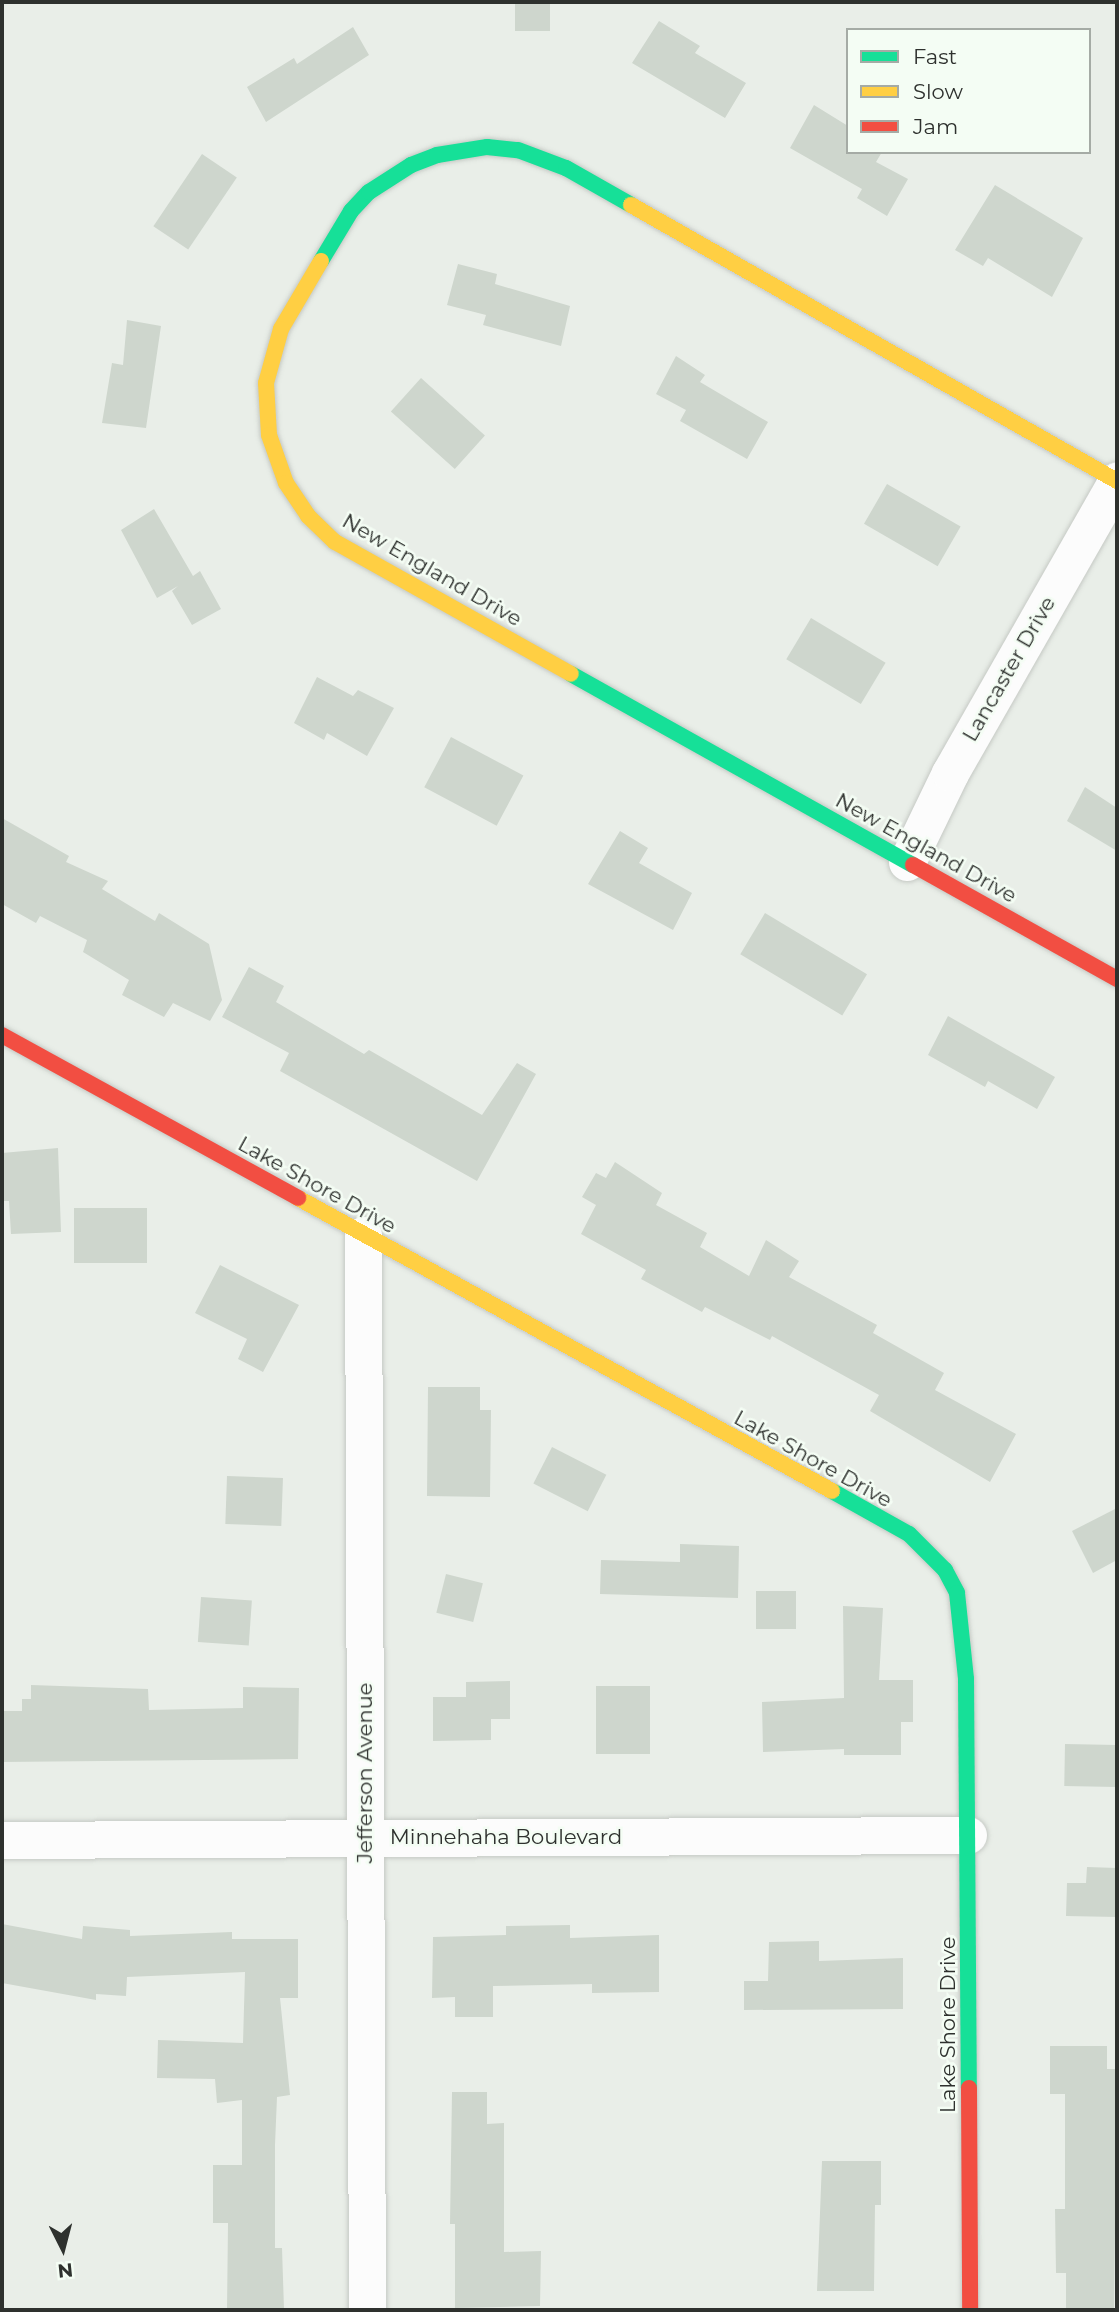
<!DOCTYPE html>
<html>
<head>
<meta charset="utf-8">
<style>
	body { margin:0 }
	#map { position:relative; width:1119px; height:2312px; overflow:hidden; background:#e9eee8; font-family:Montserrat,sans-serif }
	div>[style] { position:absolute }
	.building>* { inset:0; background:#ced6cd; transform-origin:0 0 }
	.roads { filter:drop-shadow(0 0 2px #c5c9c4) drop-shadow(0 0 2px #c5c9c4) }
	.street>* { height:37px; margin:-18.5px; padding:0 18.5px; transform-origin:18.5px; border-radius:18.5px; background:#fcfcfc }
	.fast>* { height:16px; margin:-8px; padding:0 8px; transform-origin:8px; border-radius:8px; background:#16e098 }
	.slow>* { height:16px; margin:-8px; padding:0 8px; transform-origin:8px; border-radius:8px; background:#ffcf43 }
	.jam>* { height:16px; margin:-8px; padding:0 8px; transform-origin:8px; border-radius:8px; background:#f24e42 }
	span { translate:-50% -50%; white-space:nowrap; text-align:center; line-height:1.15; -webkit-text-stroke:5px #f4fdf4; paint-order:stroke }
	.street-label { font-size:21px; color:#2e312e }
	.frame { position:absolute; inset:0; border:4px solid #2e312e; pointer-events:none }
	.legend { position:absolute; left:846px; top:28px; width:245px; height:126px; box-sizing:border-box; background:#f4fdf4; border:2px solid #a5aba5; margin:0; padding:9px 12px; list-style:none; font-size:21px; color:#2e312e }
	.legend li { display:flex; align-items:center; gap:14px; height:35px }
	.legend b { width:35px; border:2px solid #a5aba5 }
	.north { position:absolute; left:28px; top:2214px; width:70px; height:70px; -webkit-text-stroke:5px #f4fdf4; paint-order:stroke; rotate:174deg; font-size:19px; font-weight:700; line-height:28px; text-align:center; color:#2e312e }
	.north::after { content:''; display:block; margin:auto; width:24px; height:32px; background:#2e312e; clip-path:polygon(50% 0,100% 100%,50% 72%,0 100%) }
</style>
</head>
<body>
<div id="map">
	<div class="building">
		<i style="left:515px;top:2px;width:35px;height:29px"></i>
		<i style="clip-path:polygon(659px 21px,700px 46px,695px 53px,746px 83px,725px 118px,632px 63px)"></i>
		<i style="clip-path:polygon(353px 27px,369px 55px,266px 122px,247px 87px,294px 58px,297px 64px)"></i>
		<i style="clip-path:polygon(814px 105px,848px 126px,848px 152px,882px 152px,876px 162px,908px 179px,887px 216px,857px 198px,862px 189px,790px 148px)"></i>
		<i style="left:202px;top:154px;width:42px;height:87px;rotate:34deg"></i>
		<i style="clip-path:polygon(995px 185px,1083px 238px,1052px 297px,988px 258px,983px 266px,955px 250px)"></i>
		<i style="clip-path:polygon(458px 264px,497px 274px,495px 284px,570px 306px,561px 346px,483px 325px,486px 315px,447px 305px)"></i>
		<i style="clip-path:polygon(127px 320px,161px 326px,146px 428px,102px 423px,112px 363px,123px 365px)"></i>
		<i style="clip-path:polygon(676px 356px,705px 375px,700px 382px,768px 422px,747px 459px,680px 421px,686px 410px,656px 394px)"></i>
		<i style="left:421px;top:378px;width:86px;height:45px;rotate:42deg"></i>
		<i style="left:887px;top:484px;width:85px;height:46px;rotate:30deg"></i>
		<i style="clip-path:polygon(154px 509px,193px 576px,200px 571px,221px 609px,192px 625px,172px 591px,178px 586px,157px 598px,121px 530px)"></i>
		<i style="left:811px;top:618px;width:87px;height:48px;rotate:31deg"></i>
		<i style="clip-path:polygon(317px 677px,353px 696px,358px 690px,394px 708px,367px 756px,327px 733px,324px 740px,294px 723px)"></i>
		<i style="left:451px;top:737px;width:82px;height:57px;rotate:28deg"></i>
		<i style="clip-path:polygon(1085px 787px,1117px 808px,1117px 851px,1067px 821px)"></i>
		<i style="clip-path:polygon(2px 818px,69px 856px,66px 862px,108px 881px,102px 889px,155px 921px,159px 913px,209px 944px,222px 1000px,210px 1021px,173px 1003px,164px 1017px,122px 995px,129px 980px,83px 952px,87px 940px,40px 916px,36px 923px,2px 904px)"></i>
		<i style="clip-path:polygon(620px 831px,648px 848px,639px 863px,692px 893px,673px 930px,588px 884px)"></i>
		<i style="left:765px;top:913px;width:119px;height:48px;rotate:31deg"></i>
		<i style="clip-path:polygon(249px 967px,284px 986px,276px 1002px,364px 1054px,369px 1050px,482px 1115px,517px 1063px,536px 1074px,477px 1181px,280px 1071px,289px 1053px,222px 1017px)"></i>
		<i style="clip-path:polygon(948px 1016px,1055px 1077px,1037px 1109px,988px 1081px,985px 1087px,928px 1055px)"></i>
		<i style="clip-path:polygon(58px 1148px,61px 1232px,11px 1234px,9px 1201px,2px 1201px,2px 1153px)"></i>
		<i style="clip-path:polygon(615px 1162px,662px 1193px,656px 1205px,707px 1233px,700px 1247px,749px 1276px,766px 1240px,799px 1261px,789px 1277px,877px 1325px,873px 1333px,944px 1373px,935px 1390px,1016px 1434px,990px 1482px,870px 1411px,879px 1395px,772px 1336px,770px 1340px,705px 1307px,702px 1312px,641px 1279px,646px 1270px,581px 1234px,596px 1205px,582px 1197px,596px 1173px,606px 1178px)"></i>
		<i style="left:147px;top:1208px;width:55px;height:73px;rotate:90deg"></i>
		<i style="clip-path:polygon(220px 1265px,299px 1305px,263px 1372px,238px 1359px,247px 1339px,195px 1313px)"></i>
		<i style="clip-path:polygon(428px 1387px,480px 1387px,480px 1410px,491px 1410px,490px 1497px,427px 1496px)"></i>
		<i style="left:552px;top:1447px;width:61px;height:41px;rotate:27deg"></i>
		<i style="left:227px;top:1476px;width:56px;height:48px;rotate:2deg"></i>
		<i style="clip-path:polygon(1117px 1508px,1117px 1560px,1093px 1573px,1072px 1531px)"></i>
		<i style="clip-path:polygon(680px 1544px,739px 1546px,738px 1598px,600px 1594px,601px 1560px,680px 1562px)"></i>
		<i style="left:446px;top:1574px;width:38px;height:40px;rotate:14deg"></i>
		<i style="left:756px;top:1591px;width:40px;height:38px"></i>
		<i style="left:201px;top:1597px;width:51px;height:45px;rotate:4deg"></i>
		<i style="clip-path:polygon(843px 1606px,883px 1608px,879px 1680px,913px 1680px,913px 1722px,901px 1722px,901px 1755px,844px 1755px,844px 1749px,763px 1752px,762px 1702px,844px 1698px)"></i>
		<i style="clip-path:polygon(510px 1681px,510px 1719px,491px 1719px,491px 1740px,433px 1741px,433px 1697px,466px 1697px,466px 1682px)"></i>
		<i style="clip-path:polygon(31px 1685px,148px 1689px,149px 1710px,243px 1708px,243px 1687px,299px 1688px,298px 1759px,2px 1762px,2px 1711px,22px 1711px,22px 1699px,31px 1699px)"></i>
		<i style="left:596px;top:1686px;width:54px;height:68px"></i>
		<i style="left:1065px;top:1744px;width:52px;height:42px;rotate:1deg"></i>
		<i style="clip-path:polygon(1087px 1867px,1117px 1868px,1117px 1917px,1066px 1916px,1067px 1883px,1086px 1883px)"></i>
		<i style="clip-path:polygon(2px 1924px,82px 1939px,83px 1926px,130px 1930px,130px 1936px,232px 1932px,232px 1939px,298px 1939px,298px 1998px,280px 1998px,290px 2095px,277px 2097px,275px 2145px,275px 2248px,282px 2248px,284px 2309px,227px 2310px,228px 2223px,213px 2223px,213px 2165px,242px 2165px,242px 2100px,217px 2103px,215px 2079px,157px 2078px,158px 2040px,243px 2043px,245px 1972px,127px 1977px,126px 1996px,96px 1994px,96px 2000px,2px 1983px)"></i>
		<i style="clip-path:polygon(570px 1925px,570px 1938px,659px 1935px,659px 1992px,592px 1993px,592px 1984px,493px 1986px,493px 2017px,455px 2017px,455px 1997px,432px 1998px,433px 1937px,506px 1935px,506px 1926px)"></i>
		<i style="clip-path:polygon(819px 1941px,819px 1961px,903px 1958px,903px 2009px,744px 2010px,744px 1981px,768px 1981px,769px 1942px)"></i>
		<i style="clip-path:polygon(1050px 2046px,1107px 2046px,1107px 2069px,1117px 2069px,1114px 2310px,1066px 2310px,1066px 2273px,1056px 2273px,1055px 2209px,1065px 2209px,1065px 2094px,1050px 2094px)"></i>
		<i style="clip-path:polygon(452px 2092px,487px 2092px,487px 2124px,504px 2123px,504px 2252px,541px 2251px,540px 2306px,455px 2308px,455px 2224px,450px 2224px)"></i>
		<i style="clip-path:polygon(822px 2161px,881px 2161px,881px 2205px,875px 2205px,874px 2291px,817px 2291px)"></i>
	</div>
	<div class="roads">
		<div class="street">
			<i style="left:907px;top:862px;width:99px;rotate:-64.2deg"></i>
			<i style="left:950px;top:773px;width:337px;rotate:-60.3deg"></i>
			<i style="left:363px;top:1235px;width:1075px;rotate:89.79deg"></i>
			<i style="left:2px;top:1840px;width:966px;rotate:-0.3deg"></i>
		</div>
		<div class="fast">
			<i style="left:321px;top:261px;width:58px;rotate:-59deg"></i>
			<i style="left:351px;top:211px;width:26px;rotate:-47deg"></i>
			<i style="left:369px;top:192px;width:50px;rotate:-32.7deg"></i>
			<i style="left:411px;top:165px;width:28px;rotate:-21deg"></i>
			<i style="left:437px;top:155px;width:51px;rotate:-9.1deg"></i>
			<i style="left:487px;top:147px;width:31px;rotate:6deg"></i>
			<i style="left:518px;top:150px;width:51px;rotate:20.6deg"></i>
			<i style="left:566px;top:168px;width:75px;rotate:29.6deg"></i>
			<i style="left:571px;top:674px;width:392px;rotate:29.2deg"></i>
			<i style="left:832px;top:1491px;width:88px;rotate:29.2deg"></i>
			<i style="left:909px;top:1534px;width:51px;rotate:45deg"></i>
			<i style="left:945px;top:1570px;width:26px;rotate:62deg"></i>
			<i style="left:957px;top:1593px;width:86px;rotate:84deg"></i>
			<i style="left:966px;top:1679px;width:409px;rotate:89.6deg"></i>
		</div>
		<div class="slow">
			<i style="left:631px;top:205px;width:559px;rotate:29.59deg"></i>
			<i style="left:321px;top:261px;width:79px;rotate:120.5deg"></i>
			<i style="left:281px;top:329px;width:56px;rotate:105.5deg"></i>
			<i style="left:266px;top:383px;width:52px;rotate:86.7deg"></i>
			<i style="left:269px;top:435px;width:51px;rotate:70.5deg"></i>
			<i style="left:286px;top:483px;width:40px;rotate:56deg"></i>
			<i style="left:308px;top:516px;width:37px;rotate:44deg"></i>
			<i style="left:335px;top:542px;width:270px;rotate:29.2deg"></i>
			<i style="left:298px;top:1198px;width:609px;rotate:28.75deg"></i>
		</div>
		<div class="jam">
			<i style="left:913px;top:865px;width:234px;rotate:29.2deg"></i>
			<i style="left:2px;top:1035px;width:338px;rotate:28.8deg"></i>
			<i style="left:969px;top:2088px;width:222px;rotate:89.7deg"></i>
		</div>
	</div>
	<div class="street-label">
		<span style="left:432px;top:570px;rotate:30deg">New England Drive</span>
		<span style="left:1009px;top:669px;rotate:-60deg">Lancaster Drive</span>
		<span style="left:926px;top:848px;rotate:29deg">New England Drive</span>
		<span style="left:317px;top:1185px;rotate:29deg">Lake Shore Drive</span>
		<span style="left:813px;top:1459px;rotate:29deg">Lake Shore Drive</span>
		<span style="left:365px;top:1773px;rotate:-90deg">Jefferson Avenue</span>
		<span style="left:506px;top:1837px">Minnehaha Boulevard</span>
		<span style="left:948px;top:2025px;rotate:-90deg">Lake Shore Drive</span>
	</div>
	<div class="frame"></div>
	<ul class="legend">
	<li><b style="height:9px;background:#16e098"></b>Fast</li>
	<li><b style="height:9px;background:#ffcf43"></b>Slow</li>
	<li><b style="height:9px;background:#f24e42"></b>Jam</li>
	</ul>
	<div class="north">N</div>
</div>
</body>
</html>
